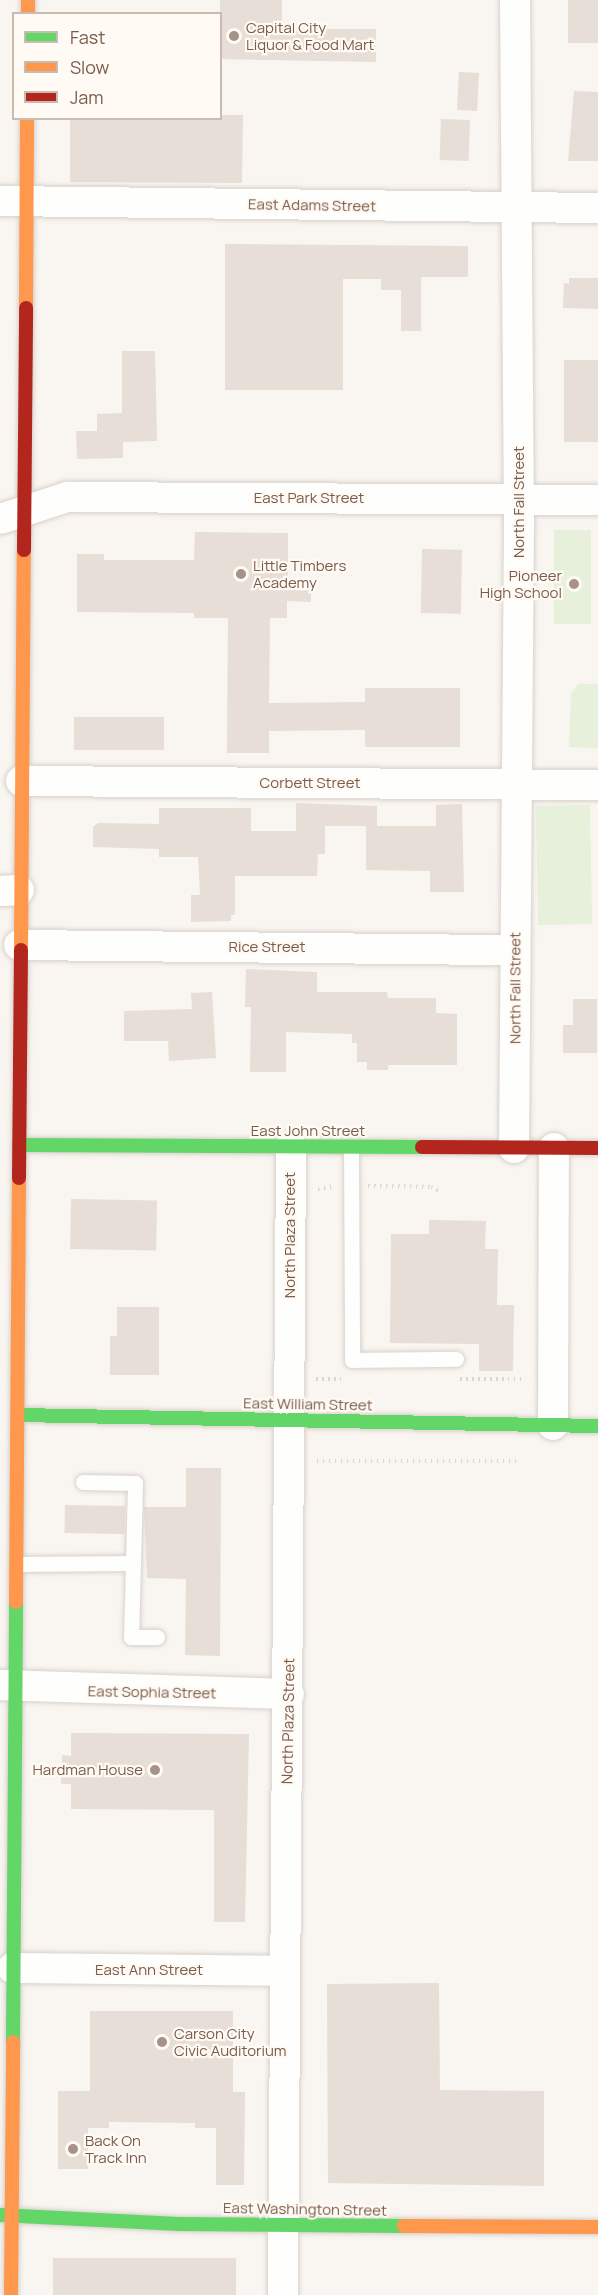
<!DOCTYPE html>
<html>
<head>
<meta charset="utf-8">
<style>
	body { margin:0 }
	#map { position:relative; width:598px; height:2295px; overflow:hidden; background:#f9f5f0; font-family:Manrope,sans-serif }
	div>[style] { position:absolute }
	.green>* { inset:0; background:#e7f0db; transform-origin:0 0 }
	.building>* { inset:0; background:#e6ded7; transform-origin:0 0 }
	.path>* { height:4px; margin-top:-2px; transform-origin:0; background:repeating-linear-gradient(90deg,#dcd5d0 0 1.5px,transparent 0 6px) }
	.roads { filter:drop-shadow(0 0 2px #d7d1cb) drop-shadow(0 0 2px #d7d1cb) }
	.lane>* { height:15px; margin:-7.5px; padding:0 7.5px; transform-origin:7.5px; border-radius:7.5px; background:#fefefd }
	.street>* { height:30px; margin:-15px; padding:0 15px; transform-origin:15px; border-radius:15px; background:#fefefd }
	.fast>* { height:14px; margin:-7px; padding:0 7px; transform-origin:7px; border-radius:7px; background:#63d668 }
	.slow>* { height:14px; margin:-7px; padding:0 7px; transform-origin:7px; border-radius:7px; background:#ff974d }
	.jam>* { height:14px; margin:-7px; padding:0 7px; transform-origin:7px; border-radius:7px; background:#b3261e }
	.dots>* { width:16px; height:16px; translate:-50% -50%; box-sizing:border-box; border:3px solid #fffaf3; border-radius:50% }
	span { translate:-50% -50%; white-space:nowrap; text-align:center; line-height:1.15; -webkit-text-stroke:4.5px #fffaf3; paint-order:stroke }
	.poi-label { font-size:15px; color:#7a5c4d }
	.left { translate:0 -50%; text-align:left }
	.right { translate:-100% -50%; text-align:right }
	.street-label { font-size:15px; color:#7a5c4d }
	.legend { position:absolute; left:12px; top:12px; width:210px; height:108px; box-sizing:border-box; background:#fffaf3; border:2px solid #cabbb1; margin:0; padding:8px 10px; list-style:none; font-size:18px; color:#7a5c4d }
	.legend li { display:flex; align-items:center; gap:12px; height:30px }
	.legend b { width:30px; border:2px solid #cabbb1 }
</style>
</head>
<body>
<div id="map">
	<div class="green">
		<i style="left:554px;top:530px;width:37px;height:94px"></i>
		<i style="clip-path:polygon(578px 684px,598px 684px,598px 748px,569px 747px,571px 694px)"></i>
		<i style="left:590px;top:805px;width:119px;height:54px;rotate:89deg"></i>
	</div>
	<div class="building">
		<i style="clip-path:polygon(220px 0,282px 0,282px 29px,376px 29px,376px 62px,220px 59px)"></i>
		<i style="left:568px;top:0;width:30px;height:43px"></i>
		<i style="left:459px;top:72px;width:20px;height:38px;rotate:3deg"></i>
		<i style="clip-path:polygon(574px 91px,598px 92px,598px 161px,568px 161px)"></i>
		<i style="clip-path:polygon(220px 115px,243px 115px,242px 183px,70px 182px,70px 118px,220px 118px)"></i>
		<i style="left:441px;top:119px;width:29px;height:41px;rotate:2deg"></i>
		<i style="clip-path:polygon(225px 244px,468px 246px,468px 277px,421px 277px,421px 331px,401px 331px,401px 290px,381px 290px,381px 279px,343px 279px,343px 390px,225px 390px)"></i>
		<i style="clip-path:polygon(569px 278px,598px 278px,598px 309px,563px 308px,564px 283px,569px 284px)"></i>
		<i style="clip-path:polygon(122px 351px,155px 351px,157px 441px,123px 442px,123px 458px,77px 459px,76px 431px,97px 431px,97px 414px,122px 413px)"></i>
		<i style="left:564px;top:360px;width:34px;height:82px"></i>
		<i style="clip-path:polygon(195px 532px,288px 533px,288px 581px,311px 581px,311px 602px,287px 601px,287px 618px,270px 618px,269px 703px,365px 702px,365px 688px,460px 688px,460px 747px,365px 747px,365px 730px,269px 731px,269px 753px,227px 753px,228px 618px,194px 618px,194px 613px,77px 612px,77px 554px,104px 554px,104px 560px,194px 560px)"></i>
		<i style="left:422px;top:549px;width:40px;height:64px;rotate:1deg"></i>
		<i style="left:74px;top:717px;width:90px;height:33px"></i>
		<i style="clip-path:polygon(296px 803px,377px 806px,377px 826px,436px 826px,436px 805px,462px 804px,464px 892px,430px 892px,430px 871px,366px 870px,366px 826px,325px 826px,325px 854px,318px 854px,317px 876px,235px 876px,235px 915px,231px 915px,231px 921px,191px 922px,191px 895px,200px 895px,198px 857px,159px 857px,159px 849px,93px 847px,93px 827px,98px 823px,159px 824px,159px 808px,251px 808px,251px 831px,296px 831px)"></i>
		<i style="clip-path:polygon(246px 969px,317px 972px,317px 992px,387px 992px,388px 998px,436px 998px,436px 1013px,457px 1014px,457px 1065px,388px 1065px,388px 1070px,367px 1070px,367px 1062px,357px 1062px,357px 1043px,352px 1043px,352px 1034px,286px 1032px,286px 1072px,250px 1072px,251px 1007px,245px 1007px)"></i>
		<i style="clip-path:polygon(212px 992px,216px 1058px,169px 1061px,168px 1041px,124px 1041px,124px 1011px,192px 1009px,191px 993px)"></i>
		<i style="clip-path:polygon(573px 999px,597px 999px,597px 1053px,563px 1053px,563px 1025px,573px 1025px)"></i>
		<i style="left:71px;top:1199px;width:86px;height:50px;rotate:1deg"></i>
		<i style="clip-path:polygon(429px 1220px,486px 1221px,485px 1249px,498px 1249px,497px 1305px,514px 1305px,513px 1371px,479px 1371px,479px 1344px,390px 1343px,391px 1234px,429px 1234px)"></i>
		<i style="clip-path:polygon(117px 1307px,159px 1307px,159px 1375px,110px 1375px,110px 1336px,117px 1336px)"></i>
		<i style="clip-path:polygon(186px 1468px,221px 1468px,220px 1656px,185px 1655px,186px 1579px,147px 1578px,144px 1507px,186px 1507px)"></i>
		<i style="left:65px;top:1505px;width:60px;height:28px;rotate:1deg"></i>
		<i style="clip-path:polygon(71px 1733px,249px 1734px,245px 1922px,214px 1922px,214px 1810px,71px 1809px,71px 1784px,61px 1784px,62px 1755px,71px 1756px)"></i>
		<i style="clip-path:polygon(439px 1983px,440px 2090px,544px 2091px,544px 2186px,328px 2183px,327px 1984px)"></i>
		<i style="clip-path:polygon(90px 2011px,233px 2011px,233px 2092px,245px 2092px,244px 2185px,216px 2185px,216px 2128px,195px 2128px,195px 2123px,109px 2122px,109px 2128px,88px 2128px,88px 2169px,58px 2169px,58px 2091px,90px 2091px)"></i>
		<i style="left:53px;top:2258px;width:183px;height:37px"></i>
	</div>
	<div class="path">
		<i style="left:368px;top:1186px;width:63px;rotate:0.9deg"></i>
		<i style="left:431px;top:1187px;width:11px;rotate:27deg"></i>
		<i style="left:318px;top:1189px;width:16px;rotate:-11deg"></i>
		<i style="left:316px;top:1379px;width:29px"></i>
		<i style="left:460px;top:1379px;width:65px"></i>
		<i style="left:317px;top:1461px;width:202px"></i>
	</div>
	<div class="roads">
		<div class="lane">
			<i style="left:351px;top:1147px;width:213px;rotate:89.7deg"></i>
			<i style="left:352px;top:1360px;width:104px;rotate:-0.6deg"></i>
			<i style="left:83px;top:1482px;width:52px;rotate:1.1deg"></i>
			<i style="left:135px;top:1483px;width:80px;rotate:91.4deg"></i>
			<i style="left:17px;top:1564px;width:116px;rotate:-0.5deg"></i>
			<i style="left:133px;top:1563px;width:74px;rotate:91.5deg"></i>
			<i style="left:131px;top:1637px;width:26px"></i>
		</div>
		<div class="street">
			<i style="left:0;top:201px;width:598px;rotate:0.67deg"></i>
			<i style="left:0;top:519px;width:71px;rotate:-18.2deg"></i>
			<i style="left:67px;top:497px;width:531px;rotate:0.32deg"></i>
			<i style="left:21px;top:781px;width:577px;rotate:0.4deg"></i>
			<i style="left:0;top:891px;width:19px;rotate:-3deg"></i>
			<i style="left:19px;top:945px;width:496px;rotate:0.6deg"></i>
			<i style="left:514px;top:1148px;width:627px;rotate:-89.54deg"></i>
			<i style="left:519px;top:521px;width:521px;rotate:-90.44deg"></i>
			<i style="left:553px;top:1425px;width:277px;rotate:-89.8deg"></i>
			<i style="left:0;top:1685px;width:289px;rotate:1.8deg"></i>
			<i style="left:12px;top:1968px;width:273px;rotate:0.6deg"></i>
			<i style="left:283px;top:2295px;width:1148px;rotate:-89.6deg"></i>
		</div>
		<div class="fast">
			<i style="left:19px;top:1145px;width:403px;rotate:0.3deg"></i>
			<i style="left:18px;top:1415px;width:580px;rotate:1.09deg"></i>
			<i style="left:13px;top:2042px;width:440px;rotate:-89.6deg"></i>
			<i style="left:0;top:2215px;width:179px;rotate:2.9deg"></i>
			<i style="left:179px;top:2224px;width:225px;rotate:0.5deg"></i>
		</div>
		<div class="slow">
			<i style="left:28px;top:0;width:14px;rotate:90deg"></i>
			<i style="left:26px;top:308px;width:190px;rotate:-89.7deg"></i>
			<i style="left:21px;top:950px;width:400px;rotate:-89.6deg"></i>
			<i style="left:16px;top:1602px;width:424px;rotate:-89.6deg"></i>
			<i style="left:404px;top:2226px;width:194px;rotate:0.3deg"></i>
			<i style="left:11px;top:2295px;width:253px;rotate:-89.5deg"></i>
		</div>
		<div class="jam">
			<i style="left:24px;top:550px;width:242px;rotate:-89.5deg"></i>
			<i style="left:422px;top:1147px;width:176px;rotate:0.3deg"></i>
			<i style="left:19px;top:1178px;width:228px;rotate:-89.5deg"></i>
		</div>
	</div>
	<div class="dots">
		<i style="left:234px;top:36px;background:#a69286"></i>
		<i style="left:241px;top:574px;background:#a69286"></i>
		<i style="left:574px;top:584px;background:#a69286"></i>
		<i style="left:155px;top:1770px;background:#a69286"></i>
		<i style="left:162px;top:2042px;background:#a69286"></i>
		<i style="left:73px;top:2149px;background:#a69286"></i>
	</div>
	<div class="poi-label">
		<span class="left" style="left:246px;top:36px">Capital City<br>Liquor &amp; Food Mart</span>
		<span class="left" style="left:253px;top:574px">Little Timbers<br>Academy</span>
		<span class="right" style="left:562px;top:584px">Pioneer<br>High School</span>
		<span class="right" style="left:143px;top:1770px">Hardman House</span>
		<span class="left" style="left:174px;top:2042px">Carson City<br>Civic Auditorium</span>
		<span class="left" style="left:85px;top:2149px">Back On<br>Track Inn</span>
	</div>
	<div class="street-label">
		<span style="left:312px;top:205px;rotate:1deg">East Adams Street</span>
		<span style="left:309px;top:498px">East Park Street</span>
		<span style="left:519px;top:502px;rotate:-90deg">North Fall Street</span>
		<span style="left:310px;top:783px">Corbett Street</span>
		<span style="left:267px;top:947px">Rice Street</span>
		<span style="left:515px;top:988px;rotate:-90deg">North Fall Street</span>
		<span style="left:308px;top:1131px">East John Street</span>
		<span style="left:290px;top:1235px;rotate:-90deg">North Plaza Street</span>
		<span style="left:308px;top:1404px;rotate:1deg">East William Street</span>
		<span style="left:152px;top:1692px;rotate:1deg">East Sophia Street</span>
		<span style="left:288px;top:1721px;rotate:-89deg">North Plaza Street</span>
		<span style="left:149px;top:1970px">East Ann Street</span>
		<span style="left:305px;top:2209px;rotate:1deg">East Washington Street</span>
	</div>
	<ul class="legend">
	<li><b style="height:8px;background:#63d668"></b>Fast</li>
	<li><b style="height:8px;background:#ff974d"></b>Slow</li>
	<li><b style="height:8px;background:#b3261e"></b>Jam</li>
	</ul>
</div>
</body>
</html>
